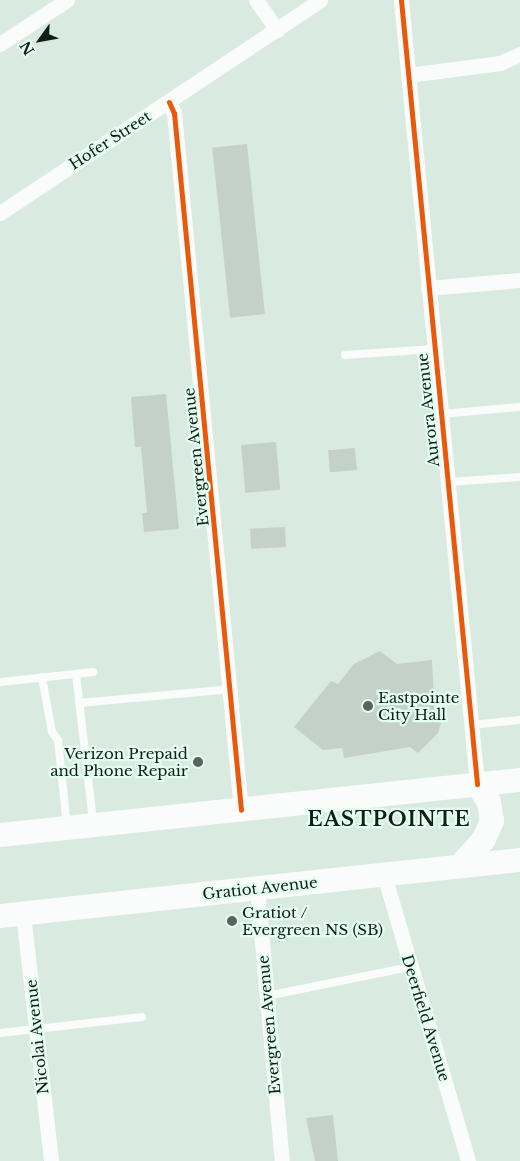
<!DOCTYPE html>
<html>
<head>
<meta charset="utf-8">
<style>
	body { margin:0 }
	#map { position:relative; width:520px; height:1161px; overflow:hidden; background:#d9eae1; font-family:"Libre Baskerville",serif }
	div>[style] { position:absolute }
	.building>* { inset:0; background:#c3d1ca; transform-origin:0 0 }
	.lane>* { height:8px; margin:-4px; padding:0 4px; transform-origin:4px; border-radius:4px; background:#f9fcfa }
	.street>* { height:15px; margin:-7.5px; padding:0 7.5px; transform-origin:7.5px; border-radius:7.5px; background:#f9fcfa }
	.primary>* { height:24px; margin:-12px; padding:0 12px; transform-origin:12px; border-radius:12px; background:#f9fcfa }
	.cycleway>* { height:5px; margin:-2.5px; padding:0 2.5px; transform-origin:2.5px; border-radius:2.5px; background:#e8590c }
	.dots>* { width:14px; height:14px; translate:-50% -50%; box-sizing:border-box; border:2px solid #e3feef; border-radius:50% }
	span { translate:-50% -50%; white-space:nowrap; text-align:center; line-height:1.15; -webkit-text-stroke:4.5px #e3feef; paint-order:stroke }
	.street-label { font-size:15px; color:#111d17 }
	.poi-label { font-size:15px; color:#111d17 }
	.left { translate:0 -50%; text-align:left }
	.right { translate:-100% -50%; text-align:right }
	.district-label { font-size:20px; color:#111d17; font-weight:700; letter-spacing:1px }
	.north { position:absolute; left:15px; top:15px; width:50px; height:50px; -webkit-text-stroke:4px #e3feef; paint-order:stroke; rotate:238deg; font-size:14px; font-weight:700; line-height:20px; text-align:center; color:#111d17 }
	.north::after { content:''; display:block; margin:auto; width:18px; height:22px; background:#111d17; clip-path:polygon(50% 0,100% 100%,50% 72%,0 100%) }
</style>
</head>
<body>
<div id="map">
	<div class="building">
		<i style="left:247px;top:144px;width:171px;height:35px;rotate:84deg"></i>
		<i style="clip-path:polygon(166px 394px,179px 529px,144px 532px,142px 513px,147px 513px,141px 447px,135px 447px,131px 397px)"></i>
		<i style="left:276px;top:442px;width:48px;height:35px;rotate:85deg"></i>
		<i style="left:355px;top:448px;width:22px;height:27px;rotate:85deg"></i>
		<i style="left:285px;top:527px;width:20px;height:35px;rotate:87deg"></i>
		<i style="clip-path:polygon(380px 651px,397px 664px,432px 660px,435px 718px,441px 723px,438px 733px,418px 753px,410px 747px,344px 758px,342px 748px,323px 750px,294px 727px,331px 681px,338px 684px,354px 664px)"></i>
		<i style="clip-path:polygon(333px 1115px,338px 1161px,315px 1161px,306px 1118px)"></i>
	</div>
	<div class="lane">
		<i style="left:345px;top:355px;width:89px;rotate:-3.9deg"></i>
		<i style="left:441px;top:414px;width:79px;rotate:-5.1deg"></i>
		<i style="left:448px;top:482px;width:72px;rotate:-4deg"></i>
		<i style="left:76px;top:674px;width:149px;rotate:83.4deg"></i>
		<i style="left:42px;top:677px;width:56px;rotate:79.7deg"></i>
		<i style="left:52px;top:732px;width:10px;rotate:53deg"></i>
		<i style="left:58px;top:740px;width:87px;rotate:84.1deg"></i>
		<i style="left:0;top:682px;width:94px;rotate:-6.1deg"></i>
		<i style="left:79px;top:703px;width:154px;rotate:-5.2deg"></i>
		<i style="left:471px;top:725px;width:49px;rotate:-5.8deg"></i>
		<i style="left:267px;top:996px;width:146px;rotate:-11.5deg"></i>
		<i style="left:0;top:1033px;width:143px;rotate:-6.4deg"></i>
	</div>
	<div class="street">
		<i style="left:256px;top:0;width:37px;rotate:55deg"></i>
		<i style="left:401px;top:0;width:788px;rotate:84.46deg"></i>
		<i style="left:0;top:44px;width:80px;rotate:-33.3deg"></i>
		<i style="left:408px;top:75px;width:93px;rotate:-7.4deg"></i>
		<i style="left:500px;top:63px;width:22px;rotate:-24deg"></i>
		<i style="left:169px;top:102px;width:12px;rotate:66deg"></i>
		<i style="left:174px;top:113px;width:700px;rotate:84.51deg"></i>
		<i style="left:0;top:213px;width:384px;rotate:-33.6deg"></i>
		<i style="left:428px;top:288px;width:92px;rotate:-5deg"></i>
		<i style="left:384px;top:875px;width:298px;rotate:73.6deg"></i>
		<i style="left:257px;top:888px;width:274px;rotate:84.8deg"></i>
		<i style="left:23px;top:914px;width:249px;rotate:83.5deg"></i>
	</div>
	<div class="primary">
		<i style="left:0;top:835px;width:523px;rotate:-6.04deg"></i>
		<i style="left:460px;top:866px;width:36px;rotate:-48deg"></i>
		<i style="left:484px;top:839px;width:20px;rotate:-66deg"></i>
		<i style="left:492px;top:821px;width:19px;rotate:-99deg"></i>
		<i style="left:489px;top:802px;width:22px;rotate:-124deg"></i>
		<i style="left:0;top:916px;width:523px;rotate:-6.15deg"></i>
	</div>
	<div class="cycleway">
		<i style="left:401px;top:0;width:788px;rotate:84.46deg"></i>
		<i style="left:169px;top:102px;width:12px;rotate:66deg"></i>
		<i style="left:174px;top:113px;width:700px;rotate:84.51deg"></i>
	</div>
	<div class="dots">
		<i style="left:368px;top:706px;background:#57655e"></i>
		<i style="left:198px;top:762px;background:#57655e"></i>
		<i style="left:232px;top:921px;background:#57655e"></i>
	</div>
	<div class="street-label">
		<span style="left:110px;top:140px;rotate:-33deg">Hofer Street</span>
		<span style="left:428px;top:410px;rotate:-96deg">Aurora Avenue</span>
		<span style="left:196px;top:457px;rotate:-96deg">Evergreen Avenue</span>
		<span style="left:260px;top:888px;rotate:-6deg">Gratiot Avenue</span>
		<span style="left:426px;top:1018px;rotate:73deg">Deerfield Avenue</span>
		<span style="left:269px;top:1025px;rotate:-95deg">Evergreen Avenue</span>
		<span style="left:37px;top:1037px;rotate:-96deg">Nicolai Avenue</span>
	</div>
	<div class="poi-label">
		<span class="left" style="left:378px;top:706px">Eastpointe<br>City Hall</span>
		<span class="right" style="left:188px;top:762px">Verizon Prepaid<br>and Phone Repair</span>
		<span class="left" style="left:242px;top:921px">Gratiot /<br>Evergreen NS (SB)</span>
	</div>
	<div class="district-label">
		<span style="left:389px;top:819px">EASTPOINTE</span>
	</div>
	<div class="north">N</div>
</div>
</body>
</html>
